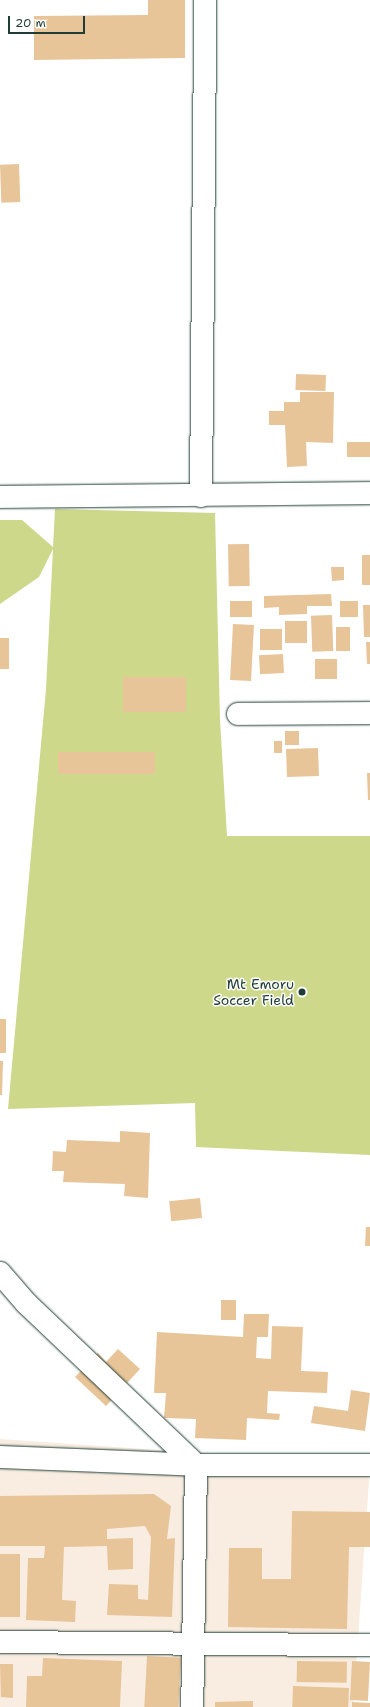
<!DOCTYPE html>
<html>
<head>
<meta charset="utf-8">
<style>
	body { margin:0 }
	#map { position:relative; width:370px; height:1707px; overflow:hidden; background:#fff; font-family:"Shantell Sans",sans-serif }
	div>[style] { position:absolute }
	.built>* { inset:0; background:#f8ede0; transform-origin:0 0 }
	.green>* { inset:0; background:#cdd88b }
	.building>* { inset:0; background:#e8c499; transform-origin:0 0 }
	.roads { filter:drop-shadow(0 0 1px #1f3d34) drop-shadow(0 0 1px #1f3d34) }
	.minor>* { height:22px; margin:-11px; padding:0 11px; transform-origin:11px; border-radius:11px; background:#fff }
	.dots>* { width:11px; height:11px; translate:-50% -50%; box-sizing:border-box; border:2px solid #fff; border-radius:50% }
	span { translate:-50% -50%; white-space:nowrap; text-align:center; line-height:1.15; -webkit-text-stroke:3px #fff; paint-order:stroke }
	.poi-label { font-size:14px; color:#1f3d34 }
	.right { translate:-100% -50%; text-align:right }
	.scale { position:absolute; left:8px; top:16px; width:77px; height:18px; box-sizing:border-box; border:2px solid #1f3d34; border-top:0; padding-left:5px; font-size:12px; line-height:14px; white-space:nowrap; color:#1f3d34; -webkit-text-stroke:3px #fff; paint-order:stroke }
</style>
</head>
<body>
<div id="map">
	<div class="built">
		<i style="left:0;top:1439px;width:371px;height:268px;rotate:4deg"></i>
	</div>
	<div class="green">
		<i style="clip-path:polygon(55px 509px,215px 513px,220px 720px,227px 836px,370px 836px,370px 1155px,196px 1147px,195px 1103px,8px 1109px,46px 689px,53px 549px,39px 577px,0 604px,0 520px,22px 520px,53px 547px)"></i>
	</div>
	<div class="building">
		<i style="clip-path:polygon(148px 0,185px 0,185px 58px,34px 60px,34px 16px,148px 15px)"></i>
		<i style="left:19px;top:164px;width:38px;height:19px;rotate:88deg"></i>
		<i style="left:296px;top:374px;width:30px;height:16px;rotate:2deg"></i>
		<i style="clip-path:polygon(300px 392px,334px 392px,333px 443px,306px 442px,307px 466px,287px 467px,285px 425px,269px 425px,269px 411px,284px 411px,284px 402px,300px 402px)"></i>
		<i style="left:347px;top:442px;width:23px;height:15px"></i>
		<i style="left:249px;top:544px;width:42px;height:21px;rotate:89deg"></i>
		<i style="left:362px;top:555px;width:8px;height:30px"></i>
		<i style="clip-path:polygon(331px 567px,344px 567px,344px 580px,332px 581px)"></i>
		<i style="clip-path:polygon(331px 594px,332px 606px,307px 606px,307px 614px,279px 615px,279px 607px,264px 608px,264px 596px)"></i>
		<i style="left:230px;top:601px;width:22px;height:16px"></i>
		<i style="left:340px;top:601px;width:18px;height:16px"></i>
		<i style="clip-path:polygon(363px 605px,370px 605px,370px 637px,364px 637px)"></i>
		<i style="left:332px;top:615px;width:36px;height:21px;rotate:88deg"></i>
		<i style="left:307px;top:621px;width:22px;height:22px;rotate:90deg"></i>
		<i style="left:233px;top:624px;width:21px;height:56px;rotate:3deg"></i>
		<i style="left:336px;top:627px;width:14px;height:24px"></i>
		<i style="left:260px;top:629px;width:22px;height:21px"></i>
		<i style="left:0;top:638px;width:9px;height:31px"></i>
		<i style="clip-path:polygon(366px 642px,370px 642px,370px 664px,367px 664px)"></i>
		<i style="left:283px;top:654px;width:19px;height:24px;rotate:87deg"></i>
		<i style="left:337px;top:659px;width:20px;height:22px;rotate:90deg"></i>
		<i style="left:123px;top:677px;width:63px;height:35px"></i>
		<i style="left:285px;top:731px;width:14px;height:14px"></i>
		<i style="left:274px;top:741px;width:8px;height:12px"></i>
		<i style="left:318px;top:748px;width:28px;height:32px;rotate:88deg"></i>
		<i style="left:58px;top:752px;width:97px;height:22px"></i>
		<i style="clip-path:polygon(367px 773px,370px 773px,370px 800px,368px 800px)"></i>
		<i style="left:0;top:1019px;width:6px;height:34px"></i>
		<i style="clip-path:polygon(0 1061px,3px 1061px,2px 1095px,0 1095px)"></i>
		<i style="clip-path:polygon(120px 1131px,150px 1133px,148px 1198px,124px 1196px,125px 1184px,63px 1182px,64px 1171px,52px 1171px,53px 1151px,66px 1152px,67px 1140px,120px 1142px)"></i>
		<i style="left:200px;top:1198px;width:20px;height:31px;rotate:84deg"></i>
		<i style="clip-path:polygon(366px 1227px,370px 1227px,370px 1246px,365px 1246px)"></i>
		<i style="left:221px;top:1300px;width:15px;height:20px"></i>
		<i style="clip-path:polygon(244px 1314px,269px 1314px,268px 1337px,257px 1337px,256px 1358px,271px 1359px,272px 1326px,303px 1327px,301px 1371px,328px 1372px,327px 1393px,268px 1391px,267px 1413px,280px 1414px,279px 1420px,247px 1418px,246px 1440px,195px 1438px,196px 1419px,164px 1418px,166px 1393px,154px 1393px,157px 1332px,243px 1337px)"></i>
		<i style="clip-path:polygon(118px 1349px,140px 1369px,106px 1406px,75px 1377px,98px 1353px,106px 1362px)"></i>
		<i style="clip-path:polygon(351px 1390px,370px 1393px,365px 1431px,311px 1423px,314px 1406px,348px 1411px)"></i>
		<i style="clip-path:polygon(154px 1494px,171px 1506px,167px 1539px,175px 1538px,172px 1617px,107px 1615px,109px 1584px,138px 1585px,138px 1599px,148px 1600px,151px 1537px,145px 1526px,107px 1529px,107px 1539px,133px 1538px,133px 1569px,108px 1570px,107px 1546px,64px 1547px,62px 1600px,76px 1601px,75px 1622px,26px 1620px,28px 1558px,44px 1558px,45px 1546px,0 1546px,0 1496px)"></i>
		<i style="clip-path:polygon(292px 1511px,370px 1512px,370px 1547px,349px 1547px,347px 1629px,228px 1627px,229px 1548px,262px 1548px,262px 1579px,291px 1579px)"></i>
		<i style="left:0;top:1554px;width:20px;height:63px"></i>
		<i style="left:147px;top:1656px;width:34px;height:51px;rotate:3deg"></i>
		<i style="clip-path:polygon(43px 1658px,122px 1661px,120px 1707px,26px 1707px,27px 1676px,42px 1676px)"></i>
		<i style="left:297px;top:1661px;width:50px;height:21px;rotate:1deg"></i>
		<i style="left:352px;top:1661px;width:18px;height:39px;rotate:3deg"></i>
		<i style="clip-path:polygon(0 1664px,13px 1664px,13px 1698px,1px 1697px,1px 1701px)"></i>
		<i style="left:293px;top:1686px;width:56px;height:21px;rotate:2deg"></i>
		<i style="clip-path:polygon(253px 1701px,253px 1707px,215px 1707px,215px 1702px)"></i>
		<i style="clip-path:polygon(352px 1702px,370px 1703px,370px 1707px,352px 1707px)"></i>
	</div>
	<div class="roads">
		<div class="minor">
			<i style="left:201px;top:496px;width:496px;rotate:-89.5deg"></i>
			<i style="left:0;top:497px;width:370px;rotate:-0.6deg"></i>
			<i style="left:238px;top:714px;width:132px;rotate:-0.4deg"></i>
			<i style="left:0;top:1273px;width:40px;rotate:49deg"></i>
			<i style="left:26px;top:1303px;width:235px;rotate:43.6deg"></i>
			<i style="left:196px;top:1465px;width:242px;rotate:90.9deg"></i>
			<i style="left:0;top:1457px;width:196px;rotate:2.3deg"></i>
			<i style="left:196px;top:1465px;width:174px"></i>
			<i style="left:0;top:1642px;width:370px;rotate:0.5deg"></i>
		</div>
	</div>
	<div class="dots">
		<i style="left:302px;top:992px;background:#1f3d34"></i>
	</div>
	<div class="poi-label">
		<span class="right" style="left:294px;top:992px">Mt Emoru<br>Soccer Field</span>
	</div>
	<div class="scale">20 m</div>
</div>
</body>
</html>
